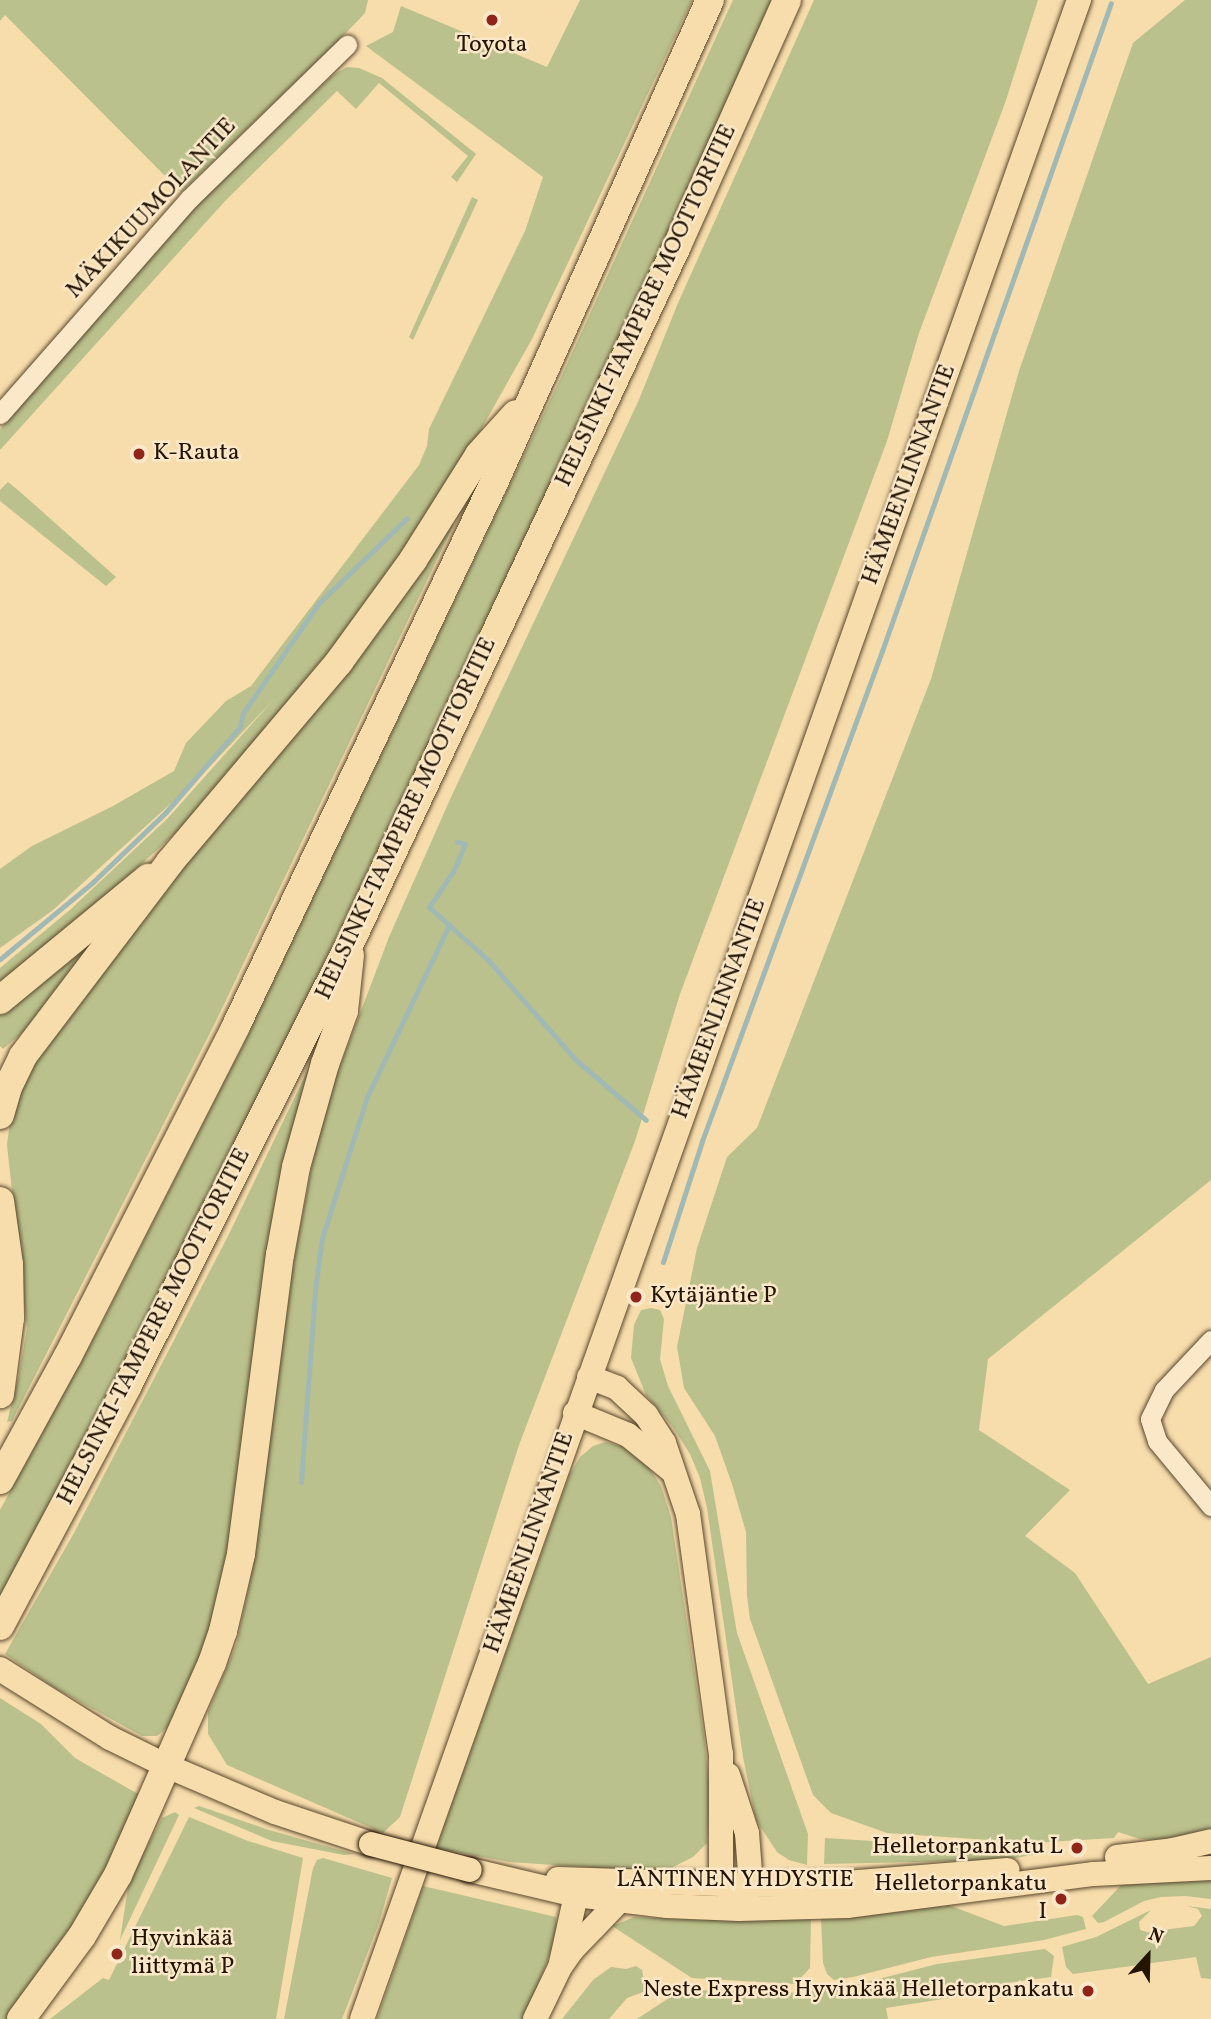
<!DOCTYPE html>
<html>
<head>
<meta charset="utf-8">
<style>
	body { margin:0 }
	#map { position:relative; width:1211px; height:2019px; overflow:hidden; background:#f7dcac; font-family:Vollkorn,serif }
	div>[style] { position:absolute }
	.green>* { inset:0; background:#bac18c }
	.stream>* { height:5px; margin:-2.5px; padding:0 2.5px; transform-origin:2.5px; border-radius:2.5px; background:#a1b9b4 }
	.roads { filter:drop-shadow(0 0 2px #59472d) drop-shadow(0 0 2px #59472d) }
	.minor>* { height:19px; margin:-9.5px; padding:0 9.5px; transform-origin:9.5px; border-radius:9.5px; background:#fae8c9 }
	.major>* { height:24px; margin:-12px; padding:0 12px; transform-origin:12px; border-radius:12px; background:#f7dcac }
	.highway>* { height:28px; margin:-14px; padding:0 14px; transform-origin:14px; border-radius:14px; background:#f7dcac }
	.bridges { filter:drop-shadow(0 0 2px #241503) drop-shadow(0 0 2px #241503) }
	.major-bridge>* { height:24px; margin:-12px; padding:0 12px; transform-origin:12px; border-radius:12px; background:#f7dcac }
	.dots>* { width:19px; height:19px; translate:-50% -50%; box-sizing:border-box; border:4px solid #fae8c9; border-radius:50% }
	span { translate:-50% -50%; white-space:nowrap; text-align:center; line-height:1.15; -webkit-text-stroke:5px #fae8c9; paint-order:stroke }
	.poi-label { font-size:24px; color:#241503 }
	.left { translate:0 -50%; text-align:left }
	.right { translate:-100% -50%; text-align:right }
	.street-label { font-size:24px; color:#241503 }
	.north { position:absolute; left:1113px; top:1921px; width:70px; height:70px; -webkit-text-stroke:5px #fae8c9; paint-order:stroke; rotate:22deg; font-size:19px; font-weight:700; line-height:28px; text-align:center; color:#241503 }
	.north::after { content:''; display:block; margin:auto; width:24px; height:32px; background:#241503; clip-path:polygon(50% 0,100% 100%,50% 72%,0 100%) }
</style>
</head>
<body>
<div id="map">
	<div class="green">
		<i style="clip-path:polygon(0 0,368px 0,365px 13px,347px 32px,181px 192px,5px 15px,0 21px)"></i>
		<i style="clip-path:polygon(580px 0,692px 0,532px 339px,448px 488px,364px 613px,181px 828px,82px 918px,0 986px,0 968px,71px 909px,168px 818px,274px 699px,198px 779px,53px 910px,0 948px,0 869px,32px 846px,113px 806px,174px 771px,186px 743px,226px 701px,251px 686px,419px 465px,427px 446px,429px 429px,525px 231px,543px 177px,366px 46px,393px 32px,401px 6px,547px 67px)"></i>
		<i style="clip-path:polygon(733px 0,774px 0,591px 402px,332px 946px,135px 1341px,0 1599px,0 1510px,103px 1321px,242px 1047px,557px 386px)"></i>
		<i style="clip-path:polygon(814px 0,1038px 0,1005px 103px,919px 333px,887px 441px,680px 994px,635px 1141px,519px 1445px,400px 1817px,383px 1833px,227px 1765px,208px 1734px,208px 1712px,237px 1643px,250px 1580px,285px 1307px,315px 1149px,336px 1077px,389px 937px,452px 795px,638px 402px,678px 303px)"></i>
		<i style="clip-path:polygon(1185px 0,1211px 0,1211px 1180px,988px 1359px,979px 1430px,1070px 1490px,1025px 1536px,1075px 1573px,1148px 1684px,1211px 1657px,1211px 1828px,1188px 1837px,1156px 1840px,1140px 1839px,1118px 1832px,1114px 1838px,1031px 1843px,887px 1833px,831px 1813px,813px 1795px,750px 1619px,747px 1596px,746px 1532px,732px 1484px,715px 1436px,684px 1388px,677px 1347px,697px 1248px,727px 1157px,757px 1128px,931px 679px,1019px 371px,1133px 43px)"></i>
		<i style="clip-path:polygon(347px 67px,359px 68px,382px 78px,476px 154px,457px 182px,451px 177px,468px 156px,379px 83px,356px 109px,337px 91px,226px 200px,0 450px,0 429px,201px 201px,333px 75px)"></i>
		<i style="clip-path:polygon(472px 197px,478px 200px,413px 340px,409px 337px)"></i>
		<i style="clip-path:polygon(8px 482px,19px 491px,116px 577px,106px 586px,0 501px,0 490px)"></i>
		<i style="clip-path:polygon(448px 524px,454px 524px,214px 1025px,12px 1421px,7px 1422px,19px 1375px,27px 1328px,7px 1145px,12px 1105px,24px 1079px,66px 1017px)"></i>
		<i style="clip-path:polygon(103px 926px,63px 985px,23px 1032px,3px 1049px,0 1046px,0 1013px)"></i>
		<i style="clip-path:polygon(316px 1053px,226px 1593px,173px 1723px,157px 1736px,142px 1736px,55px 1688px,5px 1654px,74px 1533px,229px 1234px)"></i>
		<i style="clip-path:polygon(651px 1308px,660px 1310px,664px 1319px,660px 1359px,668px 1386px,710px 1471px,737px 1633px,808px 1834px,807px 1865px,789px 1860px,777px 1852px,756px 1820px,743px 1757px,707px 1508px,700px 1478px,690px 1454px,672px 1426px,646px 1395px,631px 1358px,634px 1325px,641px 1310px)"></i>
		<i style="clip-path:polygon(605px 1442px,630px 1449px,646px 1463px,661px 1486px,671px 1517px,704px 1736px,710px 1795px,707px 1843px,693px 1857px,669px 1869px,645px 1871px,509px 1862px,436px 1848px,569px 1476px,580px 1457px,593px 1446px)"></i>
		<i style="clip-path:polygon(0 1698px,41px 1724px,75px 1758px,138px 1794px,138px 1801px,82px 1916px,14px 2019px,0 2019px)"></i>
		<i style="clip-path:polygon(199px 1806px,269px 1830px,354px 1854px,344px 1855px,272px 1841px,194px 1808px)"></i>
		<i style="clip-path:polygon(175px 1812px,179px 1815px,120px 1940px,129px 1881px,162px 1818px)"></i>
		<i style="clip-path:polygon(189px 1817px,248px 1841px,303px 1858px,276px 2019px,50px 2019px,103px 1978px,109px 1980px)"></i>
		<i style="clip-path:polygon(825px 1838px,1017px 1850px,1042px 1853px,1006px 1860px,824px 1864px)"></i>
		<i style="clip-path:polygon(323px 1858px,392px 1878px,379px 1923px,342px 2019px,284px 2019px,313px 1868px,317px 1860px)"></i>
		<i style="clip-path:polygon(1211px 1878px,1211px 1899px,1185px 1896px,1161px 1897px,1144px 1901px,1104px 1922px,1098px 1923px,1092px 1916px,1125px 1881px)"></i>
		<i style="clip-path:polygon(423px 1886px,556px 1917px,557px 1936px,525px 2019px,377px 2019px)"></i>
		<i style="clip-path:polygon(946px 1904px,1004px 1926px,1077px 1915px,1083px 1917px,1086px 1929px,1044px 1940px,931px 1957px,853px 1977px,834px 1980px,827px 1974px,823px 1963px,821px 1918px)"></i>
		<i style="clip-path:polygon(1187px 1906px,1211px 1909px,1211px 1979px,1201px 1978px,1196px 1957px,1073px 1974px,1066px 1967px,1062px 1947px,1096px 1937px,1151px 1910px,1139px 1922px,1140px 1930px,1147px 1932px,1194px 1926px,1202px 1916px,1198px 1909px)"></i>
		<i style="clip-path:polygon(634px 1917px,701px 1920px,811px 1918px,810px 1968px,795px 1984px,692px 1978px,612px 1926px)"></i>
		<i style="clip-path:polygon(1045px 1949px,1054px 1956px,1051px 1977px,1000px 1984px,981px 1993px,886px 2008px,888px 2019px,637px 2019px,675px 1994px,694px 1990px,803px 1993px,863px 1983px,937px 1964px)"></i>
		<i style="clip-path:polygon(636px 1966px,642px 1970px,646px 1991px,627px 1998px,609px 2019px,562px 2019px,593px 1980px,611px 1967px,626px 1969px)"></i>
	</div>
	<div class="stream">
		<i style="left:457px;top:842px;width:8px;rotate:14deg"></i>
		<i style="left:465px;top:844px;width:28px;rotate:113deg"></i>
		<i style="left:454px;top:870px;width:45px;rotate:124deg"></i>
		<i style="left:429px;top:907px;width:79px;rotate:41.9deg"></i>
		<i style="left:488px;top:960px;width:133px;rotate:48.7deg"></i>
		<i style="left:576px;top:1060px;width:92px;rotate:40.6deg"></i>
		<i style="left:0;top:959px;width:121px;rotate:-39.6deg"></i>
		<i style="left:93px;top:882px;width:101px;rotate:-43.8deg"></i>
		<i style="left:166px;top:812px;width:113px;rotate:-49deg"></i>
		<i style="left:240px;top:727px;width:14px;rotate:-78deg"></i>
		<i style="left:243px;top:713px;width:134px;rotate:-55.4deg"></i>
		<i style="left:319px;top:603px;width:122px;rotate:-44deg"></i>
		<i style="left:663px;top:1262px;width:127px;rotate:-72.1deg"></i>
		<i style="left:702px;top:1141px;width:522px;rotate:-69.83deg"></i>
		<i style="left:882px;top:651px;width:687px;rotate:-70.54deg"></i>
		<i style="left:301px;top:1482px;width:193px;rotate:-85.8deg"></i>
		<i style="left:315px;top:1290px;width:52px;rotate:-82.3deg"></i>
		<i style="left:322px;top:1238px;width:148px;rotate:-72.3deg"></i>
		<i style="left:367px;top:1097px;width:191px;rotate:-64.5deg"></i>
	</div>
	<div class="roads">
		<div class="minor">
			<i style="left:0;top:414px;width:286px;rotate:-48.7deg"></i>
			<i style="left:189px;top:199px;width:221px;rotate:-44.3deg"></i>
			<i style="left:1211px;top:1340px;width:69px;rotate:133.2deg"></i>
			<i style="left:1164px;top:1390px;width:32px;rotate:116deg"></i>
			<i style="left:1150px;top:1419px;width:23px;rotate:72deg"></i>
			<i style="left:1157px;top:1441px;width:85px;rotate:50.3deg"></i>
		</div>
		<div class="major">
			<i style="left:589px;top:1377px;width:30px;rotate:21deg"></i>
			<i style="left:617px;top:1388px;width:40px;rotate:43deg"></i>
			<i style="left:646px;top:1415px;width:33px;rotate:57deg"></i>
			<i style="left:664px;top:1443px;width:75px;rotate:71.3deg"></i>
			<i style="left:688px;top:1514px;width:242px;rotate:82.2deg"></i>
			<i style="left:721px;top:1754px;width:119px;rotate:90deg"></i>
			<i style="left:721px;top:1873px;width:25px;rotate:67deg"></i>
			<i style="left:575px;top:1413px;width:57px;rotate:22.5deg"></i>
			<i style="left:628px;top:1435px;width:55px;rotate:39.1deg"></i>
			<i style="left:0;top:1669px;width:130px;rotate:32.1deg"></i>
			<i style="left:110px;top:1738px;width:64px;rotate:26.2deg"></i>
			<i style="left:167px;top:1766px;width:117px;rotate:23.1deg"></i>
			<i style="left:275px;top:1812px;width:101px;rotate:18.4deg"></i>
			<i style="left:728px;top:1775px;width:61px;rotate:71.9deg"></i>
			<i style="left:747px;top:1833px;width:52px;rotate:85.6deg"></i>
			<i style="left:751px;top:1885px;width:15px;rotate:118deg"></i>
			<i style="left:1117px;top:1857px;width:56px;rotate:-7.1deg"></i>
			<i style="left:1173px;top:1850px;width:39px;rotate:-13deg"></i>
			<i style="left:470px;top:1870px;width:109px;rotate:13.3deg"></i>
			<i style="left:576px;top:1895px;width:92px;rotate:6.9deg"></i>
			<i style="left:667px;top:1906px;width:72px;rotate:2.4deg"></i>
			<i style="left:739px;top:1909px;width:108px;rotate:-1.6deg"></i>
			<i style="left:847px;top:1906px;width:249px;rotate:-7.4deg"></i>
			<i style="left:1094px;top:1874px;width:117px;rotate:-2.9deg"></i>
			<i style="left:558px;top:1879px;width:193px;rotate:1.8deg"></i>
			<i style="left:751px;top:1885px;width:95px;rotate:-1.2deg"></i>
			<i style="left:846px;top:1883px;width:162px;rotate:-4.6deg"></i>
			<i style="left:561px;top:1963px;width:70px;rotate:-77.6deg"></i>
			<i style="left:362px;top:2019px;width:2143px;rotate:-70.45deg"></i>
			<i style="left:535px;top:2019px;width:58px;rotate:-64.3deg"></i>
			<i style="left:560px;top:1967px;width:21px;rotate:-55deg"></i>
			<i style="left:572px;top:1950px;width:68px;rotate:-46.2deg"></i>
		</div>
		<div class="highway">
			<i style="left:0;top:1000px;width:192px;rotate:-39.5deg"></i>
			<i style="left:0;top:1115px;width:29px;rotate:-74deg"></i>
			<i style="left:8px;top:1087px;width:34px;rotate:-64deg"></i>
			<i style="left:23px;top:1056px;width:243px;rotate:-52.8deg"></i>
			<i style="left:170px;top:862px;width:262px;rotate:-49.8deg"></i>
			<i style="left:339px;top:662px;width:126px;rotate:-54deg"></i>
			<i style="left:413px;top:560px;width:124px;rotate:-57.8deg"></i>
			<i style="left:479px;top:455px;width:55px;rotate:-47.9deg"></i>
			<i style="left:0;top:1201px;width:64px;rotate:81.9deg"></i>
			<i style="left:9px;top:1264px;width:54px;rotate:88.9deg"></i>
			<i style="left:10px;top:1318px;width:77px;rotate:97.5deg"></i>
			<i style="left:0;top:1480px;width:141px;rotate:-61.3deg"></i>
			<i style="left:68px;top:1356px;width:368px;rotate:-63deg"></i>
			<i style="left:235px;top:1028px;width:601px;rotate:-64.59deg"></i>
			<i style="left:493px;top:485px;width:531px;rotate:-65.9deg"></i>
			<i style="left:0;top:1626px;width:271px;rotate:-62deg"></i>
			<i style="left:127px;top:1387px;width:501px;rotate:-63.33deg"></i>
			<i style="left:352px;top:939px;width:765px;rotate:-64.87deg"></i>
			<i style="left:677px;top:246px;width:269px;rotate:-65.9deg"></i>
			<i style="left:21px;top:2019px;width:103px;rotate:-53.7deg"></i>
			<i style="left:82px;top:1936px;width:71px;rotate:-59.5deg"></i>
			<i style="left:118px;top:1875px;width:232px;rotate:-66.1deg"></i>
			<i style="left:212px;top:1663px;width:34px;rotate:-71deg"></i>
			<i style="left:223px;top:1631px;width:79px;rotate:-76.8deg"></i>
			<i style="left:241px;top:1554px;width:302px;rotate:-82.6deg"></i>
			<i style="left:280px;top:1255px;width:89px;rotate:-79.7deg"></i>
			<i style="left:296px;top:1167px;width:107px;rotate:-74.3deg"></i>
			<i style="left:325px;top:1064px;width:56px;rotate:-70.3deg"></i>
			<i style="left:344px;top:1011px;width:56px;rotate:-83.9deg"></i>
		</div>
	</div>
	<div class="bridges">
		<div class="major-bridge">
			<i style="left:371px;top:1844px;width:102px;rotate:14.7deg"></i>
		</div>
	</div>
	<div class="dots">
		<i style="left:492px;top:20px;background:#8f2418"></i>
		<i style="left:139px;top:454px;background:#8f2418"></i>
		<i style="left:636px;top:1297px;background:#8f2418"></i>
		<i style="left:1077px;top:1848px;background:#8f2418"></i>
		<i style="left:1061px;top:1899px;background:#8f2418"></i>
		<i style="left:117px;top:1954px;background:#8f2418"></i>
		<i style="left:1088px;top:1991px;background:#8f2418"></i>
	</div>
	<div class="poi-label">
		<span style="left:492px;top:46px">Toyota</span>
		<span class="left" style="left:153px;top:454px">K-Rauta</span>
		<span class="left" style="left:650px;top:1297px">Kytäjäntie P</span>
		<span class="right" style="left:1063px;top:1848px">Helletorpankatu L</span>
		<span class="right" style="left:1047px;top:1899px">Helletorpankatu<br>I</span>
		<span class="left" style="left:131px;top:1954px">Hyvinkää<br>liittymä P</span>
		<span class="right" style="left:1074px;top:1991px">Neste Express Hyvinkää Helletorpankatu</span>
	</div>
	<div class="street-label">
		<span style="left:152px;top:209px;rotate:-47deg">MÄKIKUUMOLANTIE</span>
		<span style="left:647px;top:306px;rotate:-65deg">HELSINKI-TAMPERE MOOTTORITIE</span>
		<span style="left:910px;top:475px;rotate:-70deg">HÄMEENLINNANTIE</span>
		<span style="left:407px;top:819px;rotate:-65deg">HELSINKI-TAMPERE MOOTTORITIE</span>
		<span style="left:720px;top:1009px;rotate:-70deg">HÄMEENLINNANTIE</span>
		<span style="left:155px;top:1327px;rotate:-63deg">HELSINKI-TAMPERE MOOTTORITIE</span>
		<span style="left:530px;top:1543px;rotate:-71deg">HÄMEENLINNANTIE</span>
		<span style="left:735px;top:1881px">LÄNTINEN YHDYSTIE</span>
	</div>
	<div class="north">N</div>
</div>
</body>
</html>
